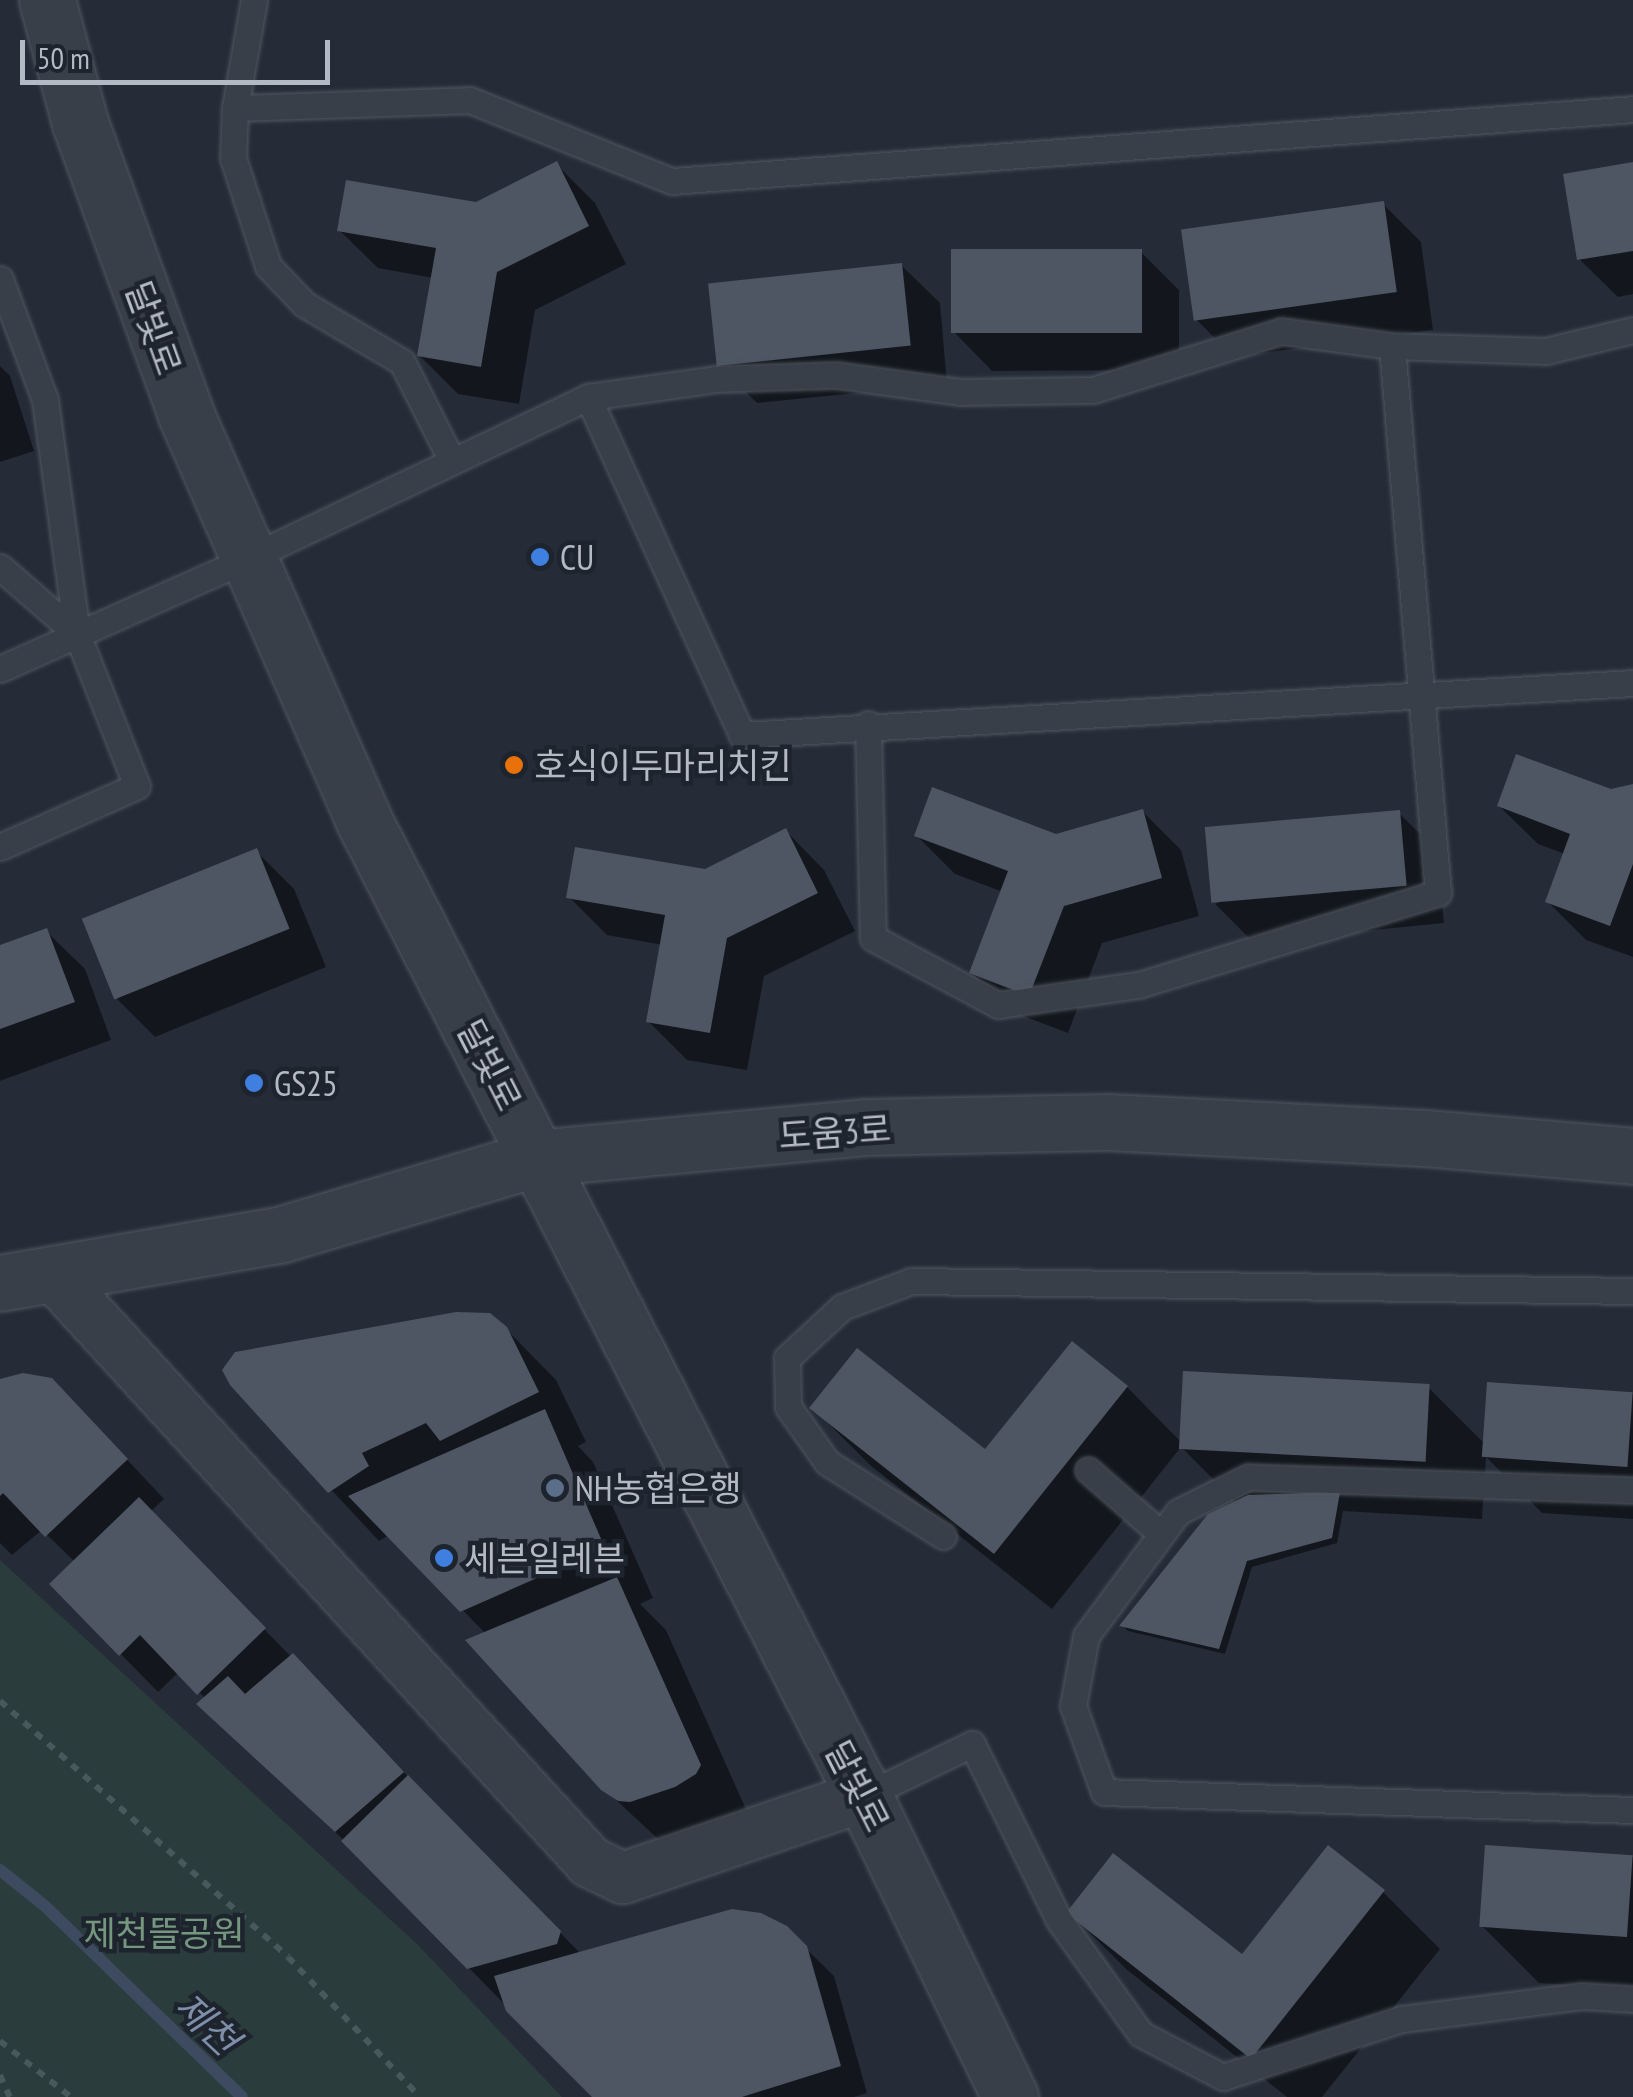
<!DOCTYPE html>
<html>
<head>
<meta charset="utf-8">
<style>
	body { margin:0 }
	#map { position:relative; width:1633px; height:2097px; overflow:hidden; background:#252c38; font-family:"PT Sans Narrow","Noto Sans KR",sans-serif }
	div>[style] { position:absolute }
	.green>* { inset:0; background:#2b3c3d }
	.shadow>* { inset:0; background:#0007 }
	.stream>* { height:12px; margin:-6px; padding:0 6px; transform-origin:6px; border-radius:6px; background:#3d4a5f }
	.building>* { inset:0; background:#4e5663; transform-origin:0 0 }
	.path>* { height:6px; margin-top:-3px; transform-origin:0; background:repeating-linear-gradient(90deg,#49585a 0 8px,transparent 0 16px) }
	.roads { filter:drop-shadow(0 0 2px #515760) drop-shadow(0 0 2px #515760) }
	.service>* { height:25px; margin:-12.5px; padding:0 12.5px; transform-origin:12.5px; border-radius:12.5px; background:#393f49 }
	.minor>* { height:50px; margin:-25px; padding:0 25px; transform-origin:25px; border-radius:25px; background:#393f49 }
	.tertiary>* { height:55px; margin:-27.5px; padding:0 27.5px; transform-origin:27.5px; border-radius:27.5px; background:#393f49 }
	.dots>* { width:28px; height:28px; translate:-50% -50%; box-sizing:border-box; border:5px solid #1e242d; border-radius:50% }
	span { translate:-50% -50%; white-space:nowrap; text-align:center; line-height:1.15; -webkit-text-stroke:9px #1e242d; paint-order:stroke }
	.street-label { font-size:35px; color:#b4bac4 }
	.poi-label { font-size:35px; color:#b4bac4 }
	.left { translate:0 -50%; text-align:left }
	.park-label { font-size:35px; color:#75977f }
	.water-label { font-size:38px; color:#7f8fa9; font-style:italic }
	.scale { position:absolute; left:20px; top:40px; width:310px; height:45px; box-sizing:border-box; border:5px solid #b4bac4; border-top:0; padding-left:12px; font-size:30px; line-height:35px; white-space:nowrap; color:#b4bac4; -webkit-text-stroke:8px #1e242d; paint-order:stroke }
</style>
</head>
<body>
<div id="map">
	<div class="green">
		<i style="clip-path:polygon(0 1560px,417px 1944px,562px 2097px,0 2097px)"></i>
	</div>
	<div class="shadow">
		<i style="clip-path:polygon(557px 165px,595px 203px,626px 264px,535px 310px,519px 404px,458px 394px,420px 356px,433px 278px,378px 268px,339px 230px,476px 205px)"></i>
		<i style="clip-path:polygon(1633px 165px,1633px 294px,1618px 297px,1579px 259px)"></i>
		<i style="clip-path:polygon(1383px 204px,1421px 242px,1433px 330px,1233px 357px,1195px 318px)"></i>
		<i style="clip-path:polygon(1141px 252px,1179px 290px,1179px 370px,992px 371px,954px 332px)"></i>
		<i style="clip-path:polygon(901px 265px,940px 303px,947px 384px,757px 403px,719px 365px)"></i>
		<i style="clip-path:polygon(0 366px,10px 376px,34px 451px,0 462px)"></i>
		<i style="clip-path:polygon(1633px 787px,1633px 957px,1586px 940px,1548px 902px,1565px 854px,1538px 844px,1499px 806px)"></i>
		<i style="clip-path:polygon(1143px 812px,1181px 850px,1199px 916px,1102px 943px,1068px 1033px,1010px 1011px,972px 973px,1003px 892px,955px 874px,917px 836px,1055px 836px)"></i>
		<i style="clip-path:polygon(1399px 813px,1437px 851px,1444px 923px,1253px 942px,1215px 904px)"></i>
		<i style="clip-path:polygon(786px 831px,824px 870px,855px 931px,764px 976px,747px 1070px,687px 1060px,649px 1022px,663px 945px,607px 935px,569px 897px,705px 871px)"></i>
		<i style="clip-path:polygon(256px 851px,294px 889px,326px 967px,155px 1037px,117px 999px)"></i>
		<i style="clip-path:polygon(46px 931px,85px 969px,111px 1040px,0 1081px,0 948px)"></i>
		<i style="clip-path:polygon(506px 1329px,556px 1380px,586px 1442px,578px 1446px,593px 1462px,653px 1598px,640px 1604px,666px 1630px,749px 1816px,670px 1850px,603px 1788px,486px 1634px,389px 1535px,379px 1541px,232px 1383px)"></i>
		<i style="clip-path:polygon(0 1382px,90px 1420px,164px 1499px,150px 1512px,581px 1954px,785px 1928px,834px 1976px,867px 2093px,854px 2097px,595px 2097px,351px 1847px,200px 1705px,206px 1699px,179px 1672px,158px 1692px,52px 1584px,75px 1562px,42px 1530px,12px 1555px,0 1543px)"></i>
		<i style="clip-path:polygon(1127px 1387px,1182px 1443px,1429px 1388px,1485px 1444px,1633px 1394px,1633px 1519px,1542px 1513px,1486px 1457px,1482px 1519px,1343px 1511px,1337px 1543px,1252px 1567px,1225px 1654px,1128px 1631px,1122px 1625px,1237px 1503px,1181px 1447px,1052px 1609px,870px 1465px,813px 1408px,986px 1453px)"></i>
		<i style="clip-path:polygon(1633px 1857px,1633px 1989px,1539px 1983px,1482px 1926px)"></i>
		<i style="clip-path:polygon(1383px 1892px,1440px 1949px,1322px 2097px,1287px 2097px,1126px 1969px,1069px 1912px,1242px 1957px)"></i>
	</div>
	<div class="stream">
		<i style="left:0;top:1870px;width:58px;rotate:38.7deg"></i>
		<i style="left:45px;top:1906px;width:274px;rotate:44.1deg"></i>
	</div>
	<div class="building">
		<i style="clip-path:polygon(557px 161px,589px 226px,497px 272px,481px 367px,417px 356px,436px 248px,337px 231px,346px 180px,476px 202px)"></i>
		<i style="clip-path:polygon(1633px 162px,1633px 251px,1577px 260px,1563px 174px)"></i>
		<i style="left:1384px;top:201px;width:92px;height:205px;rotate:82deg"></i>
		<i style="left:1142px;top:249px;width:84px;height:191px;rotate:90deg"></i>
		<i style="left:902px;top:263px;width:83px;height:195px;rotate:84deg"></i>
		<i style="clip-path:polygon(1516px 754px,1611px 789px,1633px 784px,1633px 864px,1610px 926px,1545px 902px,1570px 834px,1497px 806px)"></i>
		<i style="clip-path:polygon(932px 787px,1056px 834px,1143px 809px,1162px 878px,1064px 906px,1029px 996px,969px 973px,1008px 871px,914px 836px)"></i>
		<i style="left:1400px;top:810px;width:76px;height:196px;rotate:85deg"></i>
		<i style="clip-path:polygon(786px 828px,818px 893px,727px 938px,710px 1033px,646px 1022px,665px 915px,566px 898px,575px 847px,705px 869px)"></i>
		<i style="left:257px;top:848px;width:87px;height:189px;rotate:68deg"></i>
		<i style="clip-path:polygon(47px 928px,75px 1002px,0 1029px,0 945px)"></i>
		<i style="clip-path:polygon(456px 1312px,490px 1313px,507px 1327px,539px 1392px,440px 1441px,426px 1423px,362px 1453px,369px 1466px,328px 1493px,230px 1385px,222px 1370px,235px 1352px)"></i>
		<i style="clip-path:polygon(1072px 1341px,1128px 1386px,994px 1554px,809px 1408px,857px 1348px,985px 1449px)"></i>
		<i style="left:1183px;top:1371px;width:247px;height:78px;rotate:3deg"></i>
		<i style="clip-path:polygon(23px 1373px,52px 1378px,128px 1459px,45px 1537px,3px 1493px,0 1496px,0 1379px)"></i>
		<i style="left:1487px;top:1382px;width:146px;height:75px;rotate:4deg"></i>
		<i style="clip-path:polygon(545px 1409px,605px 1548px,460px 1612px,348px 1496px)"></i>
		<i style="clip-path:polygon(1340px 1492px,1332px 1538px,1247px 1561px,1219px 1649px,1119px 1626px,1208px 1514px,1248px 1495px)"></i>
		<i style="clip-path:polygon(139px 1497px,266px 1628px,197px 1695px,140px 1635px,119px 1656px,49px 1584px)"></i>
		<i style="clip-path:polygon(617px 1577px,701px 1765px,696px 1774px,675px 1787px,630px 1802px,618px 1801px,601px 1790px,465px 1640px)"></i>
		<i style="clip-path:polygon(293px 1653px,404px 1772px,335px 1832px,196px 1704px,228px 1676px,245px 1694px)"></i>
		<i style="clip-path:polygon(408px 1775px,561px 1931px,557px 1944px,467px 1969px,341px 1841px)"></i>
		<i style="clip-path:polygon(1328px 1845px,1385px 1890px,1251px 2059px,1066px 1913px,1113px 1853px,1242px 1954px)"></i>
		<i style="left:1485px;top:1845px;width:148px;height:82px;rotate:4deg"></i>
		<i style="clip-path:polygon(732px 1909px,761px 1913px,787px 1926px,807px 1946px,841px 2066px,742px 2097px,592px 2097px,506px 2011px,494px 1976px)"></i>
	</div>
	<div class="path">
		<i style="left:0;top:1701px;width:385px;rotate:41.6deg"></i>
		<i style="left:288px;top:1957px;width:192px;rotate:46.7deg"></i>
		<i style="left:0;top:2041px;width:90px;rotate:38.3deg"></i>
		<i style="left:0;top:2075px;width:24px;rotate:66deg"></i>
	</div>
	<div class="roads">
		<div class="service">
			<i style="left:254px;top:0;width:110px;rotate:100deg"></i>
			<i style="left:235px;top:108px;width:50px;rotate:92.3deg"></i>
			<i style="left:233px;top:158px;width:114px;rotate:72deg"></i>
			<i style="left:268px;top:266px;width:52px;rotate:46.5deg"></i>
			<i style="left:304px;top:304px;width:114px;rotate:30.6deg"></i>
			<i style="left:402px;top:362px;width:111px;rotate:63.2deg"></i>
			<i style="left:235px;top:108px;width:235px;rotate:-1.9deg"></i>
			<i style="left:470px;top:100px;width:218px;rotate:21.9deg"></i>
			<i style="left:672px;top:181px;width:964px;rotate:-4.28deg"></i>
			<i style="left:0;top:279px;width:129px;rotate:69.6deg"></i>
			<i style="left:45px;top:400px;width:236px;rotate:82.2deg"></i>
			<i style="left:77px;top:634px;width:163px;rotate:68.5deg"></i>
			<i style="left:137px;top:786px;width:150px;rotate:156deg"></i>
			<i style="left:588px;top:397px;width:371px;rotate:65.5deg"></i>
			<i style="left:742px;top:735px;width:893px;rotate:-3.34deg"></i>
			<i style="left:0;top:567px;width:102px;rotate:41deg"></i>
			<i style="left:0;top:669px;width:270px;rotate:-24deg"></i>
			<i style="left:247px;top:559px;width:378px;rotate:-25.4deg"></i>
			<i style="left:588px;top:397px;width:129px;rotate:-8deg"></i>
			<i style="left:716px;top:379px;width:120px;rotate:-1.9deg"></i>
			<i style="left:836px;top:375px;width:125px;rotate:7.8deg"></i>
			<i style="left:960px;top:392px;width:133px;rotate:-0.9deg"></i>
			<i style="left:1093px;top:390px;width:197px;rotate:-17.4deg"></i>
			<i style="left:1281px;top:331px;width:112px;rotate:7.7deg"></i>
			<i style="left:1392px;top:346px;width:154px;rotate:1.9deg"></i>
			<i style="left:1546px;top:351px;width:89px;rotate:-13.6deg"></i>
			<i style="left:868px;top:724px;width:214px;rotate:88.7deg"></i>
			<i style="left:873px;top:938px;width:142px;rotate:28.2deg"></i>
			<i style="left:998px;top:1005px;width:142px;rotate:-8.1deg"></i>
			<i style="left:1139px;top:985px;width:313px;rotate:-17.1deg"></i>
			<i style="left:1438px;top:893px;width:549px;rotate:-94.81deg"></i>
			<i style="left:1088px;top:1470px;width:97px;rotate:41.2deg"></i>
			<i style="left:1633px;top:1490px;width:385px;rotate:-178.1deg"></i>
			<i style="left:1248px;top:1477px;width:78px;rotate:153.4deg"></i>
			<i style="left:1178px;top:1512px;width:154px;rotate:126.6deg"></i>
			<i style="left:1086px;top:1636px;width:71px;rotate:100.5deg"></i>
			<i style="left:1073px;top:1706px;width:91px;rotate:70.2deg"></i>
			<i style="left:1104px;top:1792px;width:529px;rotate:1.95deg"></i>
			<i style="left:943px;top:1536px;width:138px;rotate:-147.5deg"></i>
			<i style="left:827px;top:1462px;width:67px;rotate:-125.3deg"></i>
			<i style="left:788px;top:1407px;width:49px;rotate:-91.2deg"></i>
			<i style="left:787px;top:1358px;width:75px;rotate:-42.8deg"></i>
			<i style="left:842px;top:1307px;width:74px;rotate:-20.6deg"></i>
			<i style="left:911px;top:1281px;width:722px;rotate:0.79deg"></i>
			<i style="left:864px;top:1796px;width:120px;rotate:-25.7deg"></i>
			<i style="left:972px;top:1744px;width:196px;rotate:63.7deg"></i>
			<i style="left:1059px;top:1920px;width:140px;rotate:54.3deg"></i>
			<i style="left:1141px;top:2034px;width:93px;rotate:27.7deg"></i>
			<i style="left:1223px;top:2077px;width:188px;rotate:-18deg"></i>
			<i style="left:1402px;top:2019px;width:181px;rotate:-7.3deg"></i>
			<i style="left:1582px;top:1996px;width:51px;rotate:3.4deg"></i>
		</div>
		<div class="minor">
			<i style="left:52px;top:1274px;width:797px;rotate:47.54deg"></i>
			<i style="left:590px;top:1862px;width:37px;rotate:26deg"></i>
			<i style="left:623px;top:1878px;width:255px;rotate:-18.8deg"></i>
		</div>
		<div class="tertiary">
			<i style="left:47px;top:0;width:127px;rotate:75deg"></i>
			<i style="left:80px;top:123px;width:311px;rotate:70deg"></i>
			<i style="left:186px;top:415px;width:441px;rotate:66.3deg"></i>
			<i style="left:363px;top:819px;width:1098px;rotate:62.85deg"></i>
			<i style="left:864px;top:1796px;width:335px;rotate:64.1deg"></i>
			<i style="left:0;top:1283px;width:283px;rotate:-9.8deg"></i>
			<i style="left:279px;top:1235px;width:269px;rotate:-16.6deg"></i>
			<i style="left:537px;top:1158px;width:329px;rotate:-5.4deg"></i>
			<i style="left:865px;top:1127px;width:243px;rotate:-1.2deg"></i>
			<i style="left:1108px;top:1122px;width:317px;rotate:2.9deg"></i>
			<i style="left:1425px;top:1138px;width:209px;rotate:4.9deg"></i>
		</div>
	</div>
	<div class="dots">
		<i style="left:540px;top:557px;background:#3f7fe0"></i>
		<i style="left:514px;top:765px;background:#e8710a"></i>
		<i style="left:254px;top:1083px;background:#3f7fe0"></i>
		<i style="left:555px;top:1488px;background:#5c6f8a"></i>
		<i style="left:444px;top:1558px;background:#3f7fe0"></i>
	</div>
	<div class="street-label">
		<span style="left:154px;top:328px;rotate:70deg">달빛로</span>
		<span style="left:490px;top:1065px;rotate:63deg">달빛로</span>
		<span style="left:835px;top:1132px;rotate:-4deg">도움3로</span>
		<span style="left:858px;top:1786px;rotate:63deg">달빛로</span>
	</div>
	<div class="poi-label">
		<span class="left" style="left:560px;top:557px">CU</span>
		<span class="left" style="left:534px;top:765px">호식이두마리치킨</span>
		<span class="left" style="left:274px;top:1083px">GS25</span>
		<span class="left" style="left:575px;top:1488px">NH농협은행</span>
		<span class="left" style="left:464px;top:1558px">세븐일레븐</span>
	</div>
	<div class="park-label">
		<span style="left:164px;top:1933px">제천뜰공원</span>
	</div>
	<div class="water-label">
		<span style="left:207px;top:2023px;rotate:43deg">제천</span>
	</div>
	<div class="scale">50 m</div>
</div>
</body>
</html>
